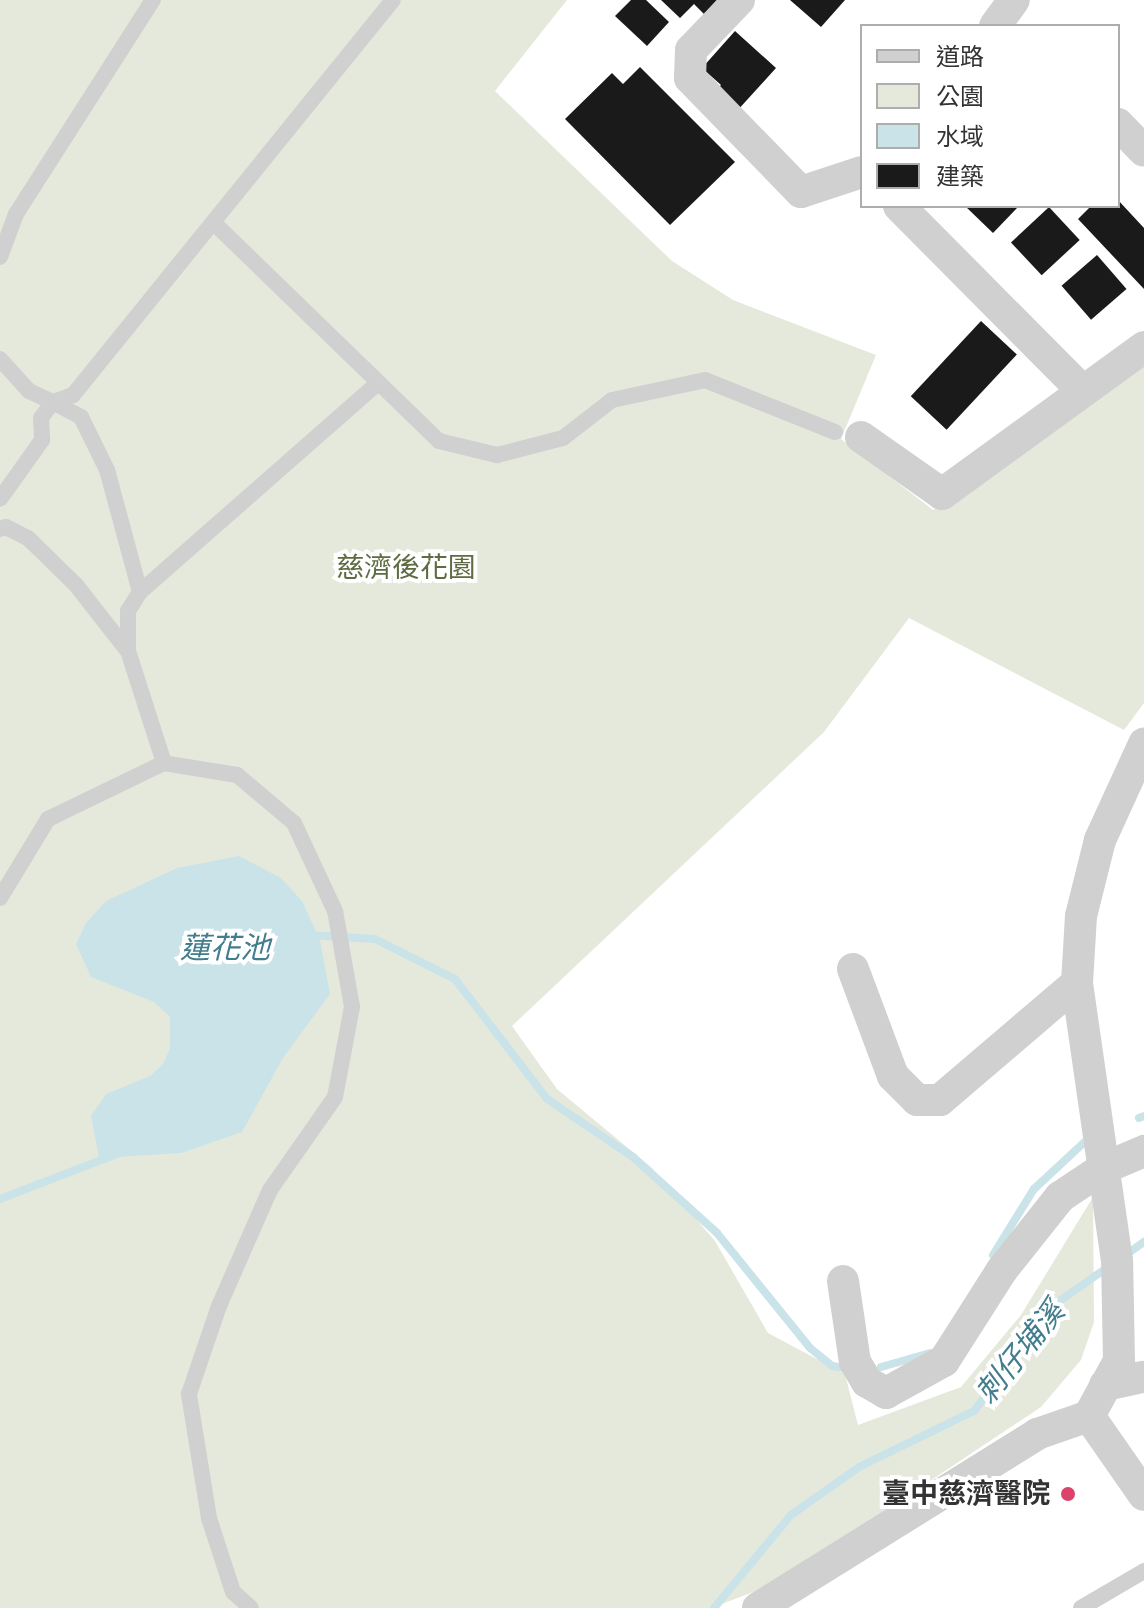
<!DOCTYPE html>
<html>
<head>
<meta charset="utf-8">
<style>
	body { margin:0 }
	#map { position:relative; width:1144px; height:1608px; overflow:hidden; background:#fff; font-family:"Source Sans 3","Noto Sans TC",sans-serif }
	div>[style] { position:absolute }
	.green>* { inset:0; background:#e5e9dc }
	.water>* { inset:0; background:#cae3e8 }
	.stream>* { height:8px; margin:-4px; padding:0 4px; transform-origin:4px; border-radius:4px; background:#cae3e8 }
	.building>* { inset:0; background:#1a1a1a; transform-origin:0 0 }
	.service>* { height:16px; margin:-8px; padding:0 8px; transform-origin:8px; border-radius:8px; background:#d0d0d0 }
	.minor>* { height:32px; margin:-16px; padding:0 16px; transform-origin:16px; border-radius:16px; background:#d0d0d0 }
	.dots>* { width:22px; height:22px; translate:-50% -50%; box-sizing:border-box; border:4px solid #fff; border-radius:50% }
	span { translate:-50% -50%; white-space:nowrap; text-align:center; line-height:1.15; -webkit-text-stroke:8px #fff; paint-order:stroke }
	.park-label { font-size:28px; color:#5e6d41 }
	.poi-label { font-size:28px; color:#333; font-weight:700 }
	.right { translate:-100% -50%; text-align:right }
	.water-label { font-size:30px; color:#417d8c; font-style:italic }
	.legend { position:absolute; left:860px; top:24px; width:260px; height:184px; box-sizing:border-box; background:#fff; border:2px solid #adadad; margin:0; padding:10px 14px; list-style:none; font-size:24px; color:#333 }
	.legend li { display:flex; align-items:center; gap:16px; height:40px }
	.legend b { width:40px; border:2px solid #adadad }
</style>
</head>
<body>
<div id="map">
	<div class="green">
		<i style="clip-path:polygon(0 0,567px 0,495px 91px,672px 261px,733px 300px,876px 355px,841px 439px,933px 510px,1144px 363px,1144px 703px,1124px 730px,909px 618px,824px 732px,512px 1026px,557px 1089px,652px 1168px,715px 1241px,768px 1333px,845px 1374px,858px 1425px,961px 1387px,1021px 1315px,1093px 1197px,1094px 1322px,1081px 1360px,1041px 1407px,777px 1583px,711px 1608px,0 1608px)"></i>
	</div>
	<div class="water">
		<i style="clip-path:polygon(239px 856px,281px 878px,302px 901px,320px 940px,330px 994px,283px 1058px,242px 1132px,181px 1153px,99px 1158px,91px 1116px,106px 1094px,150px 1076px,163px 1064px,170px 1048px,170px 1017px,154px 1002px,91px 977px,76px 944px,86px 923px,106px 901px,177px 868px)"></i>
	</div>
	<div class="stream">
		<i style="left:309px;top:935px;width:66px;rotate:3.5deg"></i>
		<i style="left:375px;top:939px;width:89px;rotate:26.6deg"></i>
		<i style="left:455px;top:979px;width:151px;rotate:52.5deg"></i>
		<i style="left:547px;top:1099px;width:104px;rotate:34deg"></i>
		<i style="left:633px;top:1157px;width:113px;rotate:42.1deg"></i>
		<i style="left:717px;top:1233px;width:148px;rotate:51deg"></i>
		<i style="left:810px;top:1348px;width:28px;rotate:39deg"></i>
		<i style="left:832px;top:1366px;width:18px;rotate:9deg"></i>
		<i style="left:1139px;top:1118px;width:5px;rotate:-22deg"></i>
		<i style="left:0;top:1199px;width:128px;rotate:-21.1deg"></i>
		<i style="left:993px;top:1255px;width:78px;rotate:-58.2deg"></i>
		<i style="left:1034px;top:1189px;width:78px;rotate:-42.9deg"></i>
		<i style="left:1123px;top:1257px;width:26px;rotate:-36deg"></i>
		<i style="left:881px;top:1367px;width:51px;rotate:-15.9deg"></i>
		<i style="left:714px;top:1608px;width:121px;rotate:-50.4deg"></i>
		<i style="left:791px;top:1515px;width:83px;rotate:-35.2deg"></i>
		<i style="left:859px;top:1467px;width:128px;rotate:-26deg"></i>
		<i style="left:974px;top:1411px;width:138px;rotate:-52.4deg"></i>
		<i style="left:1058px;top:1302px;width:61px;rotate:-35deg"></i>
	</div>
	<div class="building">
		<i style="clip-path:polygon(631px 0,646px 0,669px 22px,647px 46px,615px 16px)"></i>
		<i style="clip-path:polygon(661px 0,717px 0,704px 14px,694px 4px,680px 18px)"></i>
		<i style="clip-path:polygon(790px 0,845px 0,821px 27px)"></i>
		<i style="clip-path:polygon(735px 31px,776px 68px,736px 112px,714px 92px,721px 85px,702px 68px)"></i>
		<i style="clip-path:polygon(640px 67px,735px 162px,670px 225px,565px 119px,612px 73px,623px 84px)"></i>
		<i style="clip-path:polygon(1118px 200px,1144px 228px,1144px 289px,1078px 219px,1091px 206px,1118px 206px)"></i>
		<i style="clip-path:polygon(965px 206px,1019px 206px,993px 233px)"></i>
		<i style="left:1049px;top:207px;width:45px;height:52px;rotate:47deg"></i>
		<i style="left:1097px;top:255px;width:45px;height:47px;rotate:49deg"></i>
		<i style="left:981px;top:321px;width:49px;height:103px;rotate:43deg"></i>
	</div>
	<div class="service">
		<i style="left:215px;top:224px;width:312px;rotate:44.1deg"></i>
		<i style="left:439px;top:441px;width:60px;rotate:13.6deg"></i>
		<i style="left:497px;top:455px;width:68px;rotate:-14.4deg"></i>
		<i style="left:563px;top:438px;width:62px;rotate:-37.8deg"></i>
		<i style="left:612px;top:400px;width:95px;rotate:-12.1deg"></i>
		<i style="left:705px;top:380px;width:140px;rotate:21.8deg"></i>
		<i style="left:0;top:257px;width:46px;rotate:-69.6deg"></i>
		<i style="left:16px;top:214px;width:254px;rotate:-57.4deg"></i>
		<i style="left:0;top:359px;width:43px;rotate:47.8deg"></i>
		<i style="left:29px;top:391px;width:26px;rotate:25deg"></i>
		<i style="left:53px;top:402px;width:20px;rotate:127deg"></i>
		<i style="left:41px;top:418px;width:22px;rotate:87deg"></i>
		<i style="left:42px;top:440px;width:72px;rotate:125.4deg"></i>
		<i style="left:0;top:529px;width:6px;rotate:-18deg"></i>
		<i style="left:6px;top:527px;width:25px;rotate:27deg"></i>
		<i style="left:28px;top:538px;width:67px;rotate:44.4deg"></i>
		<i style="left:76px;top:585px;width:83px;rotate:51.9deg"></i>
		<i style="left:140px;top:592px;width:317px;rotate:-41.3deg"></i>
		<i style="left:0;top:898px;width:92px;rotate:-58.7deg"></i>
		<i style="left:48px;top:819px;width:129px;rotate:-25.8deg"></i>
		<i style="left:251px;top:1608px;width:24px;rotate:-138deg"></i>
		<i style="left:233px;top:1592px;width:78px;rotate:-108deg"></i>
		<i style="left:209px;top:1518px;width:126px;rotate:-99.2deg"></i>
		<i style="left:189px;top:1394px;width:93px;rotate:-71.2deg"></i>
		<i style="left:219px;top:1306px;width:127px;rotate:-66.3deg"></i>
		<i style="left:270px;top:1190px;width:113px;rotate:-55deg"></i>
		<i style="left:335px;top:1097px;width:92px;rotate:-79.3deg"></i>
		<i style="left:352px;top:1007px;width:97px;rotate:-100deg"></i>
		<i style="left:335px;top:911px;width:97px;rotate:-115deg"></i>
		<i style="left:294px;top:823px;width:75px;rotate:-139.9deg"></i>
		<i style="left:237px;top:775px;width:74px;rotate:-170.7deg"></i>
		<i style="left:164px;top:763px;width:118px;rotate:-107.8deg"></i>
		<i style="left:128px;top:651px;width:40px;rotate:-90deg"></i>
		<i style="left:128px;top:611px;width:22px;rotate:-58deg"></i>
		<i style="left:140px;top:592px;width:126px;rotate:-105.1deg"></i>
		<i style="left:107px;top:470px;width:59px;rotate:-116.1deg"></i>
		<i style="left:81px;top:417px;width:32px;rotate:-152deg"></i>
		<i style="left:53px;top:402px;width:21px;rotate:-19deg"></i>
		<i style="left:73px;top:395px;width:508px;rotate:-50.99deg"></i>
		<i style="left:1081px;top:1608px;width:73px;rotate:-30.4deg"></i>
	</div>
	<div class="minor">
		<i style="left:739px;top:0;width:69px;rotate:133.8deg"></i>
		<i style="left:691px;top:50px;width:28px;rotate:92deg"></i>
		<i style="left:690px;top:78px;width:159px;rotate:45.8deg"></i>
		<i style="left:801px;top:192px;width:64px;rotate:-18.2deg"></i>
		<i style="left:995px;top:26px;width:32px;rotate:-54deg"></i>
		<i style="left:1118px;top:124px;width:37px;rotate:46deg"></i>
		<i style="left:899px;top:206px;width:260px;rotate:45.2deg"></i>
		<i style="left:861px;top:437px;width:99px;rotate:35.1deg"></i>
		<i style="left:942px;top:494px;width:250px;rotate:-36deg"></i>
		<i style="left:853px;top:969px;width:114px;rotate:69.5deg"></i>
		<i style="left:893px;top:1076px;width:34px;rotate:45deg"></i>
		<i style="left:917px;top:1100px;width:23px"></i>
		<i style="left:940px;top:1100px;width:180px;rotate:-40.5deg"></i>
		<i style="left:843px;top:1281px;width:82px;rotate:81.6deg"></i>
		<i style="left:855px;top:1362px;width:23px;rotate:59deg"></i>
		<i style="left:867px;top:1382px;width:22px;rotate:30deg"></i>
		<i style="left:886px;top:1393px;width:66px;rotate:-28.9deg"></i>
		<i style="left:944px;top:1361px;width:108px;rotate:-57.5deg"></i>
		<i style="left:1002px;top:1270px;width:93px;rotate:-51.5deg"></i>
		<i style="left:1060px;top:1197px;width:50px;rotate:-33.7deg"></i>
		<i style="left:1102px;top:1169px;width:46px;rotate:-23.2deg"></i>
		<i style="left:1105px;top:1385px;width:40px;rotate:-12deg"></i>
		<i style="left:1089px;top:1416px;width:96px;rotate:55.2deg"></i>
		<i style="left:758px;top:1608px;width:329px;rotate:-31.9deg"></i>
		<i style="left:1037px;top:1434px;width:55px;rotate:-19.1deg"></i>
		<i style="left:1089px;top:1416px;width:63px;rotate:-61.4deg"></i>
		<i style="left:1119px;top:1361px;width:100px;rotate:-91.1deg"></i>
		<i style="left:1117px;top:1261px;width:281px;rotate:-98.2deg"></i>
		<i style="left:1077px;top:983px;width:67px;rotate:-86.6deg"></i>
		<i style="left:1081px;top:916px;width:78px;rotate:-76deg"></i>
		<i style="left:1100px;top:840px;width:106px;rotate:-65.4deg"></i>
	</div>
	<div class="dots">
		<i style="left:1068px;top:1494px;background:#dc426c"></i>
	</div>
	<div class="park-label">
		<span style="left:406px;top:568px">慈濟後花園</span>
	</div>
	<div class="poi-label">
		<span class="right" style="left:1050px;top:1494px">臺中慈濟醫院</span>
	</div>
	<div class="water-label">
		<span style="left:225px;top:949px">蓮花池</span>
		<span style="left:1021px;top:1353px;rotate:-51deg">刺仔埔溪</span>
	</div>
	<ul class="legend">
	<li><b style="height:10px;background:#d0d0d0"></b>道路</li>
	<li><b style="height:22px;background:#e5e9dc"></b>公園</li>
	<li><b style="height:22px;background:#cae3e8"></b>水域</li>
	<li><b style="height:22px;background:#1a1a1a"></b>建築</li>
	</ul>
</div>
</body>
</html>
